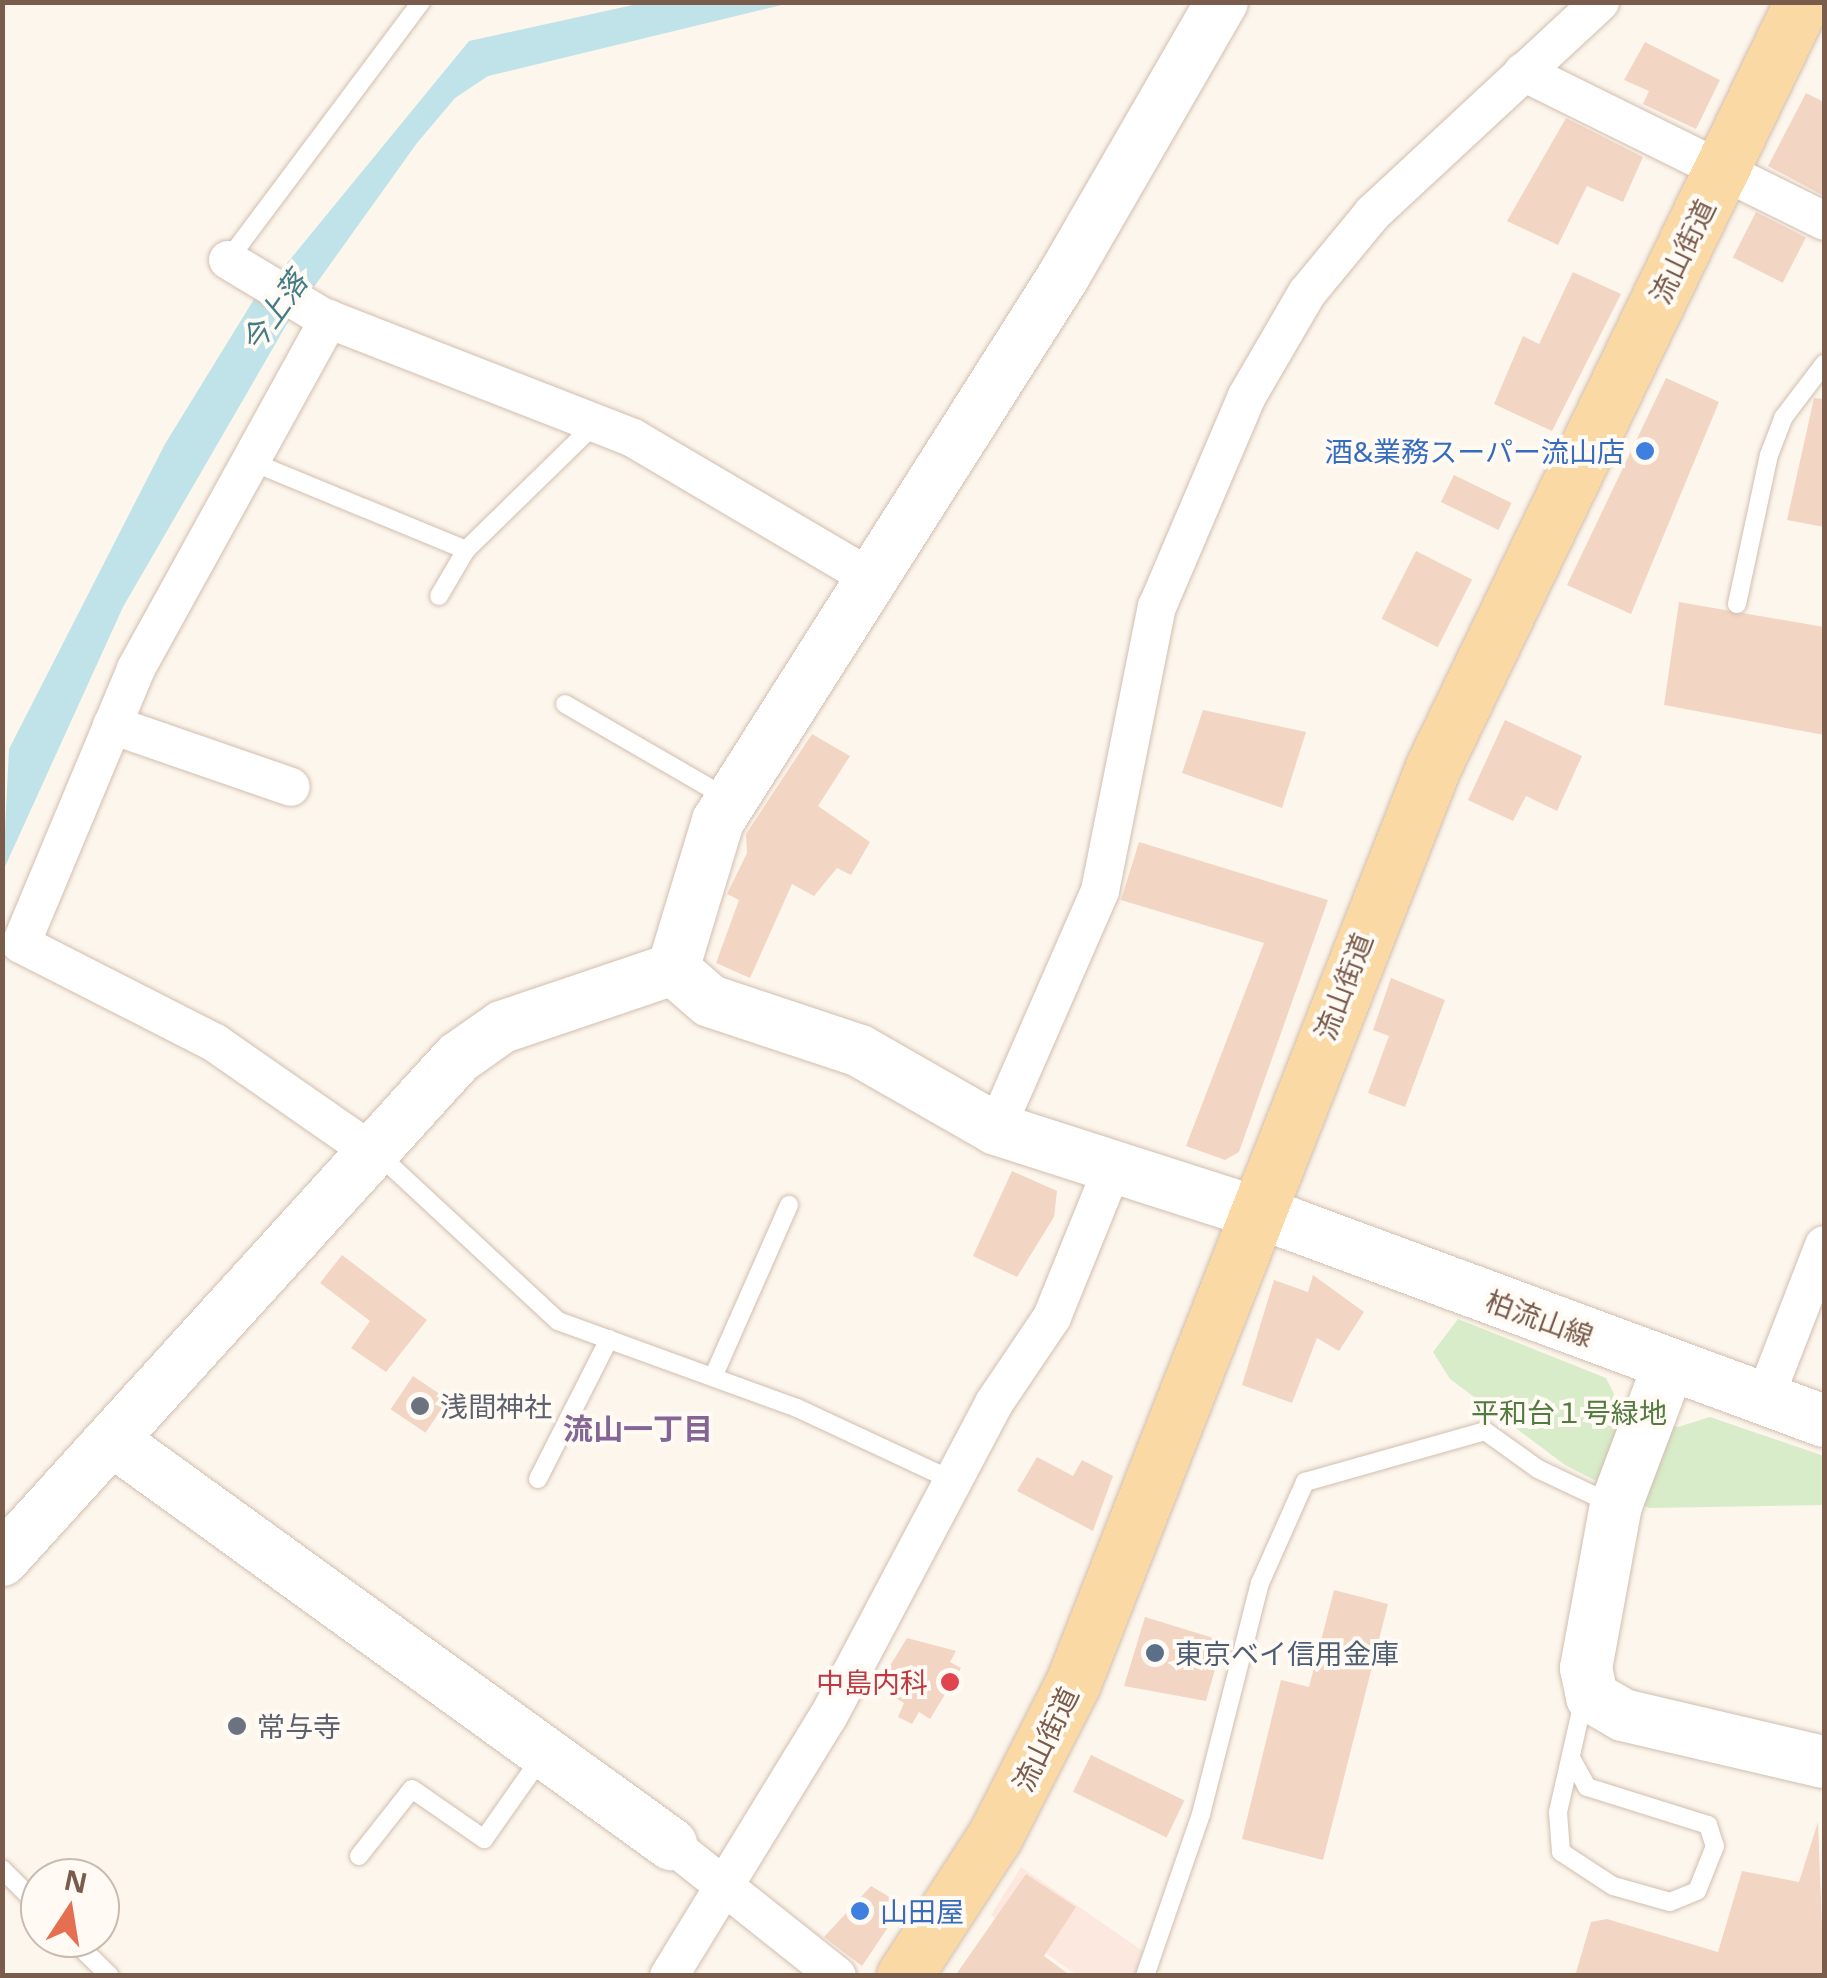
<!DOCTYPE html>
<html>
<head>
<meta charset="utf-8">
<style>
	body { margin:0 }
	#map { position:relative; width:1827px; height:1978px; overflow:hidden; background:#fdf6ec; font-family:"Noto Sans","Noto Sans JP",sans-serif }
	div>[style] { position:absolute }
	.commercial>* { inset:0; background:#fde8e0 }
	.green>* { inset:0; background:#d8ecc9 }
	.water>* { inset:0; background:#bfe3e8 }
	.building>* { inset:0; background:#f3d5c3; transform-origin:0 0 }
	.roads { filter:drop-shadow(0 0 2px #d1beb0) drop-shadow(0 0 2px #d1beb0) }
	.lane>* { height:18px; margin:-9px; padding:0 9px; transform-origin:9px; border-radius:9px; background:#fff }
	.street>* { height:38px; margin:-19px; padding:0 19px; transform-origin:19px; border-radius:19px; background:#fff }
	.secondary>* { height:52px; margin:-26px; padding:0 26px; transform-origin:26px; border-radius:26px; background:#fff }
	.primary>* { height:55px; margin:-27.5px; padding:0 27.5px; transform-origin:27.5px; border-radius:27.5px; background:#fbd9a5 }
	.dots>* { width:28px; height:28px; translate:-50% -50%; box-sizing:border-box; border:5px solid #fffaf3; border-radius:50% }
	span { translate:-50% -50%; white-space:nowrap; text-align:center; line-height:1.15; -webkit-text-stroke:8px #fffaf3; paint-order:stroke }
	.street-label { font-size:28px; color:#7a5c4d }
	.shop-label { font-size:28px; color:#366cbe }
	.right { translate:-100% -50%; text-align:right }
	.left { translate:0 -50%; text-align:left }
	.worship-label { font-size:28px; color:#5b616d }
	.park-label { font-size:28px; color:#537a41 }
	.service-label { font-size:28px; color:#4e5e75 }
	.health-label { font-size:28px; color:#be3a42 }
	.water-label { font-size:30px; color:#437c86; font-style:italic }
	.neighbourhood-label { font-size:30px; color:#846695; font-weight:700 }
	.frame { position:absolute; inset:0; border:5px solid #7a5c4d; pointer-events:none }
	.north { position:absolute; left:20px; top:1858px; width:100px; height:100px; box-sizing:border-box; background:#fffaf3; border:2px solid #cabbb1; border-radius:50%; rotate:12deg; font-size:28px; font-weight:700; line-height:40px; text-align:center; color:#7a5c4d }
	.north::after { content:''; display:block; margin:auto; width:35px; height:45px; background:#e76f51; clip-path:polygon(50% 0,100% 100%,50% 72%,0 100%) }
</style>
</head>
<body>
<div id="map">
	<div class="commercial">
		<i style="clip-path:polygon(1021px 1867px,1143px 1951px,1135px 1975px,1077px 1975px,991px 1915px)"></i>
	</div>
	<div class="green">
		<i style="clip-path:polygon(1458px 1319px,1606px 1378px,1620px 1406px,1678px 1427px,1710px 1417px,1824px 1456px,1824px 1505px,1649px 1508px,1565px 1465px,1450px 1379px,1433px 1352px)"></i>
	</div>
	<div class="water">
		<i style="clip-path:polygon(642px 3px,790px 3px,488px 76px,455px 98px,417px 143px,311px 291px,279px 273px,469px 41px)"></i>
		<i style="clip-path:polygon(256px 296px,291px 317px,123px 607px,3px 871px,9px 749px,165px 444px)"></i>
	</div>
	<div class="building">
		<i style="clip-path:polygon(1645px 42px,1720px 80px,1696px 129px,1643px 104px,1649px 91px,1624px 80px)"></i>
		<i style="clip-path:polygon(1806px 93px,1824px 102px,1824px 196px,1768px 166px)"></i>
		<i style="clip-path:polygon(1566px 118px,1643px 157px,1623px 202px,1587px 186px,1558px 245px,1507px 221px)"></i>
		<i style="left:1756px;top:212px;width:56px;height:51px;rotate:27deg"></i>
		<i style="clip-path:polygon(1573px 272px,1621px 294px,1552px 431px,1494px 404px,1523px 336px,1539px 344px)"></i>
		<i style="clip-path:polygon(1666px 378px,1719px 402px,1631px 614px,1567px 585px)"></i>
		<i style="clip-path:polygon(1814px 398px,1824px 399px,1824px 527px,1787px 520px)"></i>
		<i style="left:1454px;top:475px;width:64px;height:30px;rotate:26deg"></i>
		<i style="left:1416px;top:551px;width:63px;height:76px;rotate:27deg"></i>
		<i style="clip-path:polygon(1679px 602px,1824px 627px,1824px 735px,1664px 705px)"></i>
		<i style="clip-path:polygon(1203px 710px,1306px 732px,1282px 808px,1182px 773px)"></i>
		<i style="clip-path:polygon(1505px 720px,1582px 756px,1557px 811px,1526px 796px,1513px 821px,1468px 800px)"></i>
		<i style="clip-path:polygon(812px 734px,850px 756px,818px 806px,870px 842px,851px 875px,837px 868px,814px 896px,792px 884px,750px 978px,716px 963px,739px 900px,727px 894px,747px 853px,746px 834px)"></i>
		<i style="clip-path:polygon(1139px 842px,1328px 900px,1239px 1152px,1225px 1160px,1186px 1146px,1264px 943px,1121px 900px)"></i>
		<i style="clip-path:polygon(1391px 978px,1445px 1000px,1405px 1107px,1368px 1093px,1389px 1036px,1373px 1030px)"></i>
		<i style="clip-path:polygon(1012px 1171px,1057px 1191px,1054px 1217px,1017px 1277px,973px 1256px)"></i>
		<i style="clip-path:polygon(342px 1255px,427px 1320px,386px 1372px,351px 1348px,370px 1321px,320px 1283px)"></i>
		<i style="clip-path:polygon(1313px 1275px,1364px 1312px,1339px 1351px,1317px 1338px,1292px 1403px,1242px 1385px,1274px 1280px,1308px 1292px)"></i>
		<i style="left:413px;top:1376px;width:42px;height:40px;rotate:34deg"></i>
		<i style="clip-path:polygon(1037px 1457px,1073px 1476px,1082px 1460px,1113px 1476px,1093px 1531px,1017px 1491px)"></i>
		<i style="clip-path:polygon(1334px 1590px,1388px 1604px,1323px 1860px,1242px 1839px,1281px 1680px,1309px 1687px)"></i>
		<i style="clip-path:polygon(1145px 1617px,1223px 1641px,1206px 1701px,1124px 1686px)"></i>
		<i style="clip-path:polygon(907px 1638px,956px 1651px,950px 1662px,961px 1668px,930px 1719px,919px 1712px,912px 1724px,898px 1717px,904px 1703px,877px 1687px)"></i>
		<i style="left:1091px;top:1755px;width:104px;height:41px;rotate:26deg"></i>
		<i style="clip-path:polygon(1818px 1822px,1824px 1976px,1575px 1976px,1591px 1922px,1607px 1919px,1718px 1952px,1742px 1871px,1799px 1882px)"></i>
		<i style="clip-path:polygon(1026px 1874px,1076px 1907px,1044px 1956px,1071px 1976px,955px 1976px)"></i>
		<i style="clip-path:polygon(871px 1886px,903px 1905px,862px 1966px,824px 1937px)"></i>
	</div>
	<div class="roads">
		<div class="lane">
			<i style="left:228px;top:260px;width:322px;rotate:-53.2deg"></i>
			<i style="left:250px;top:461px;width:234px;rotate:22.4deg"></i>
			<i style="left:466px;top:550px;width:180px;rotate:-44.3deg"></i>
			<i style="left:439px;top:596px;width:53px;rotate:-59.6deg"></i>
			<i style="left:1737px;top:604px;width:152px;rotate:-77.9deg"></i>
			<i style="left:1769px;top:455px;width:40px;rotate:-69deg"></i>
			<i style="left:1783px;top:418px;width:68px;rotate:-52.8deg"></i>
			<i style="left:565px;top:704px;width:187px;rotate:30.1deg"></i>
			<i style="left:376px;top:1152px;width:248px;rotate:42.9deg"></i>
			<i style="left:558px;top:1321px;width:254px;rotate:20deg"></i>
			<i style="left:797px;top:1408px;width:175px;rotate:25deg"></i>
			<i style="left:714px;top:1375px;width:186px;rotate:-66.2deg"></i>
			<i style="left:538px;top:1479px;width:157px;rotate:-63.1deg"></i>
			<i style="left:1571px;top:1758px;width:33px;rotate:61deg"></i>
			<i style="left:1587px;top:1787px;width:127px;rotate:17.4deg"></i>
			<i style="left:1708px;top:1825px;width:22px;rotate:72deg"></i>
			<i style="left:1715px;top:1846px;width:48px;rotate:111.8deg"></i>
			<i style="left:1697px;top:1891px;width:29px;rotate:158deg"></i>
			<i style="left:1670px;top:1902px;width:59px;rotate:-164.3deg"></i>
			<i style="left:1613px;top:1886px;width:62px;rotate:-146.8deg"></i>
			<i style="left:1561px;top:1852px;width:40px;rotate:-94.3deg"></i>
			<i style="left:1558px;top:1812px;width:117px;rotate:-77.2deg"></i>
			<i style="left:359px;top:1856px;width:85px;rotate:-51.7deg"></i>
			<i style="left:412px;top:1789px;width:88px;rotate:34.8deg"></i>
			<i style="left:484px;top:1839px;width:99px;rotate:-54.9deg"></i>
			<i style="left:2px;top:1869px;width:54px;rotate:45deg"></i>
			<i style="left:71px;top:1938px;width:54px;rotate:44.3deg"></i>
			<i style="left:1145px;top:1976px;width:171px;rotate:-70.9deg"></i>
			<i style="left:1201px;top:1814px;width:238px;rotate:-75.7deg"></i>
			<i style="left:1260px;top:1583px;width:111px;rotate:-66deg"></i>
			<i style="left:1305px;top:1482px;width:187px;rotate:-15.8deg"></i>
			<i style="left:1485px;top:1431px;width:65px;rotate:35.6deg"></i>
			<i style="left:1538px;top:1469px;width:82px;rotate:25.3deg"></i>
		</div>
		<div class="street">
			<i style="left:1523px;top:72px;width:336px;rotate:26.3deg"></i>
			<i style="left:228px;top:260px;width:111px;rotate:31deg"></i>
			<i style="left:323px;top:317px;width:333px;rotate:21.3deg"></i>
			<i style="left:633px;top:438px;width:277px;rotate:30.5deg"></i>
			<i style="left:329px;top:319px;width:400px;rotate:118.9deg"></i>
			<i style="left:136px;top:669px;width:298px;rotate:112.7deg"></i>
			<i style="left:21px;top:944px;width:218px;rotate:27deg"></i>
			<i style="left:215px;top:1043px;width:188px;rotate:34.8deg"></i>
			<i style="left:112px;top:725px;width:189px;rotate:19.1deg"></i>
			<i style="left:996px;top:1129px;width:260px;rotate:-66.4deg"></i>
			<i style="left:1100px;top:891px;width:290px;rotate:-78.7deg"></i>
			<i style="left:1157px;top:607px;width:229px;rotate:-66.9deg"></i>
			<i style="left:1247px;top:396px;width:119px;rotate:-59.8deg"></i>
			<i style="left:1307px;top:293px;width:104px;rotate:-50.5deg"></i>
			<i style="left:1373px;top:213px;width:310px;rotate:-42.9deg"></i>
			<i style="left:1764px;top:1400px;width:166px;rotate:-68.8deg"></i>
			<i style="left:671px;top:1844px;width:212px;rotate:38.5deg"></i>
			<i style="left:669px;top:1976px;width:304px;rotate:-58.5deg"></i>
			<i style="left:828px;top:1717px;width:355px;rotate:-62.1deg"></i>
			<i style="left:994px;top:1403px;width:104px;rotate:-56deg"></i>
			<i style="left:1052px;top:1317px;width:160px;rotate:-67.9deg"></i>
		</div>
		<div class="secondary">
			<i style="left:673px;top:969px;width:49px;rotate:40.9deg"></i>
			<i style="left:710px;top:1001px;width:158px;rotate:18.4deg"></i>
			<i style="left:860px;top:1051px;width:157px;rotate:29.8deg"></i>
			<i style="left:996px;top:1129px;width:307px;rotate:17.8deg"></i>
			<i style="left:1288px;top:1223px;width:571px;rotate:20.27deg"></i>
			<i style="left:673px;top:969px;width:155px;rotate:-73.1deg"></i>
			<i style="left:718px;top:821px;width:644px;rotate:-57.62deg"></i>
			<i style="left:1063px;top:277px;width:318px;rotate:-60deg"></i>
			<i style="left:1669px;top:1365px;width:150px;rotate:110.7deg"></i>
			<i style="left:1616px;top:1505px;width:166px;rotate:100.4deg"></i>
			<i style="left:1586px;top:1668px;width:30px;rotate:78deg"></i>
			<i style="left:1592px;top:1697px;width:36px;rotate:30deg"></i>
			<i style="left:1623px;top:1715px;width:206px;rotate:13.2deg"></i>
			<i style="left:112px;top:1440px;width:690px;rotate:35.86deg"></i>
			<i style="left:2px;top:1560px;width:678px;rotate:-47.75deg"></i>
			<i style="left:458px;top:1058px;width:54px;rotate:-35.2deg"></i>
			<i style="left:502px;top:1027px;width:181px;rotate:-18.7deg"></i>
		</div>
		<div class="primary">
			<i style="left:904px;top:1976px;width:167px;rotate:-57deg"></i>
			<i style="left:995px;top:1836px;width:172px;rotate:-63deg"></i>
			<i style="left:1073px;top:1683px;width:984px;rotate:-68.54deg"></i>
			<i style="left:1433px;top:767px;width:849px;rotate:-64.25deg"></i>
		</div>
	</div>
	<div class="dots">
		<i style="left:1645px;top:451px;background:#3f7fe0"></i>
		<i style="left:420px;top:1406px;background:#6b7280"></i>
		<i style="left:1155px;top:1653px;background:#5c6f8a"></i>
		<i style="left:950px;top:1682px;background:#e0444e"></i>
		<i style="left:237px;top:1726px;background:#6b7280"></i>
		<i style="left:860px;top:1911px;background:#3f7fe0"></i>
	</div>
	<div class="street-label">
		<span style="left:1682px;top:251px;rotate:-64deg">流山街道</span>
		<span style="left:1343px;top:986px;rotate:-69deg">流山街道</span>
		<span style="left:1540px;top:1318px;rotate:20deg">柏流山線</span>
		<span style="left:1045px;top:1739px;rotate:-64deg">流山街道</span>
	</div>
	<div class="shop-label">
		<span class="right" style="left:1625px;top:451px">酒&amp;業務スーパー流山店</span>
		<span class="left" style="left:880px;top:1911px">山田屋</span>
	</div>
	<div class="worship-label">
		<span class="left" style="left:440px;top:1406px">浅間神社</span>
		<span class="left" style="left:257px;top:1726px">常与寺</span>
	</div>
	<div class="park-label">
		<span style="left:1569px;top:1412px">平和台１号緑地</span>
	</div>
	<div class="service-label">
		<span class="left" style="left:1175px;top:1653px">東京ベイ信用金庫</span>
	</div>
	<div class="health-label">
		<span class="right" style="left:928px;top:1682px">中島内科</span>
	</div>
	<div class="water-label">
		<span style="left:274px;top:312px;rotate:-55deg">今上落</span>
	</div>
	<div class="neighbourhood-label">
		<span style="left:638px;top:1429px">流山一丁目</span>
	</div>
	<div class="frame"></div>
	<div class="north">N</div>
</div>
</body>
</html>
